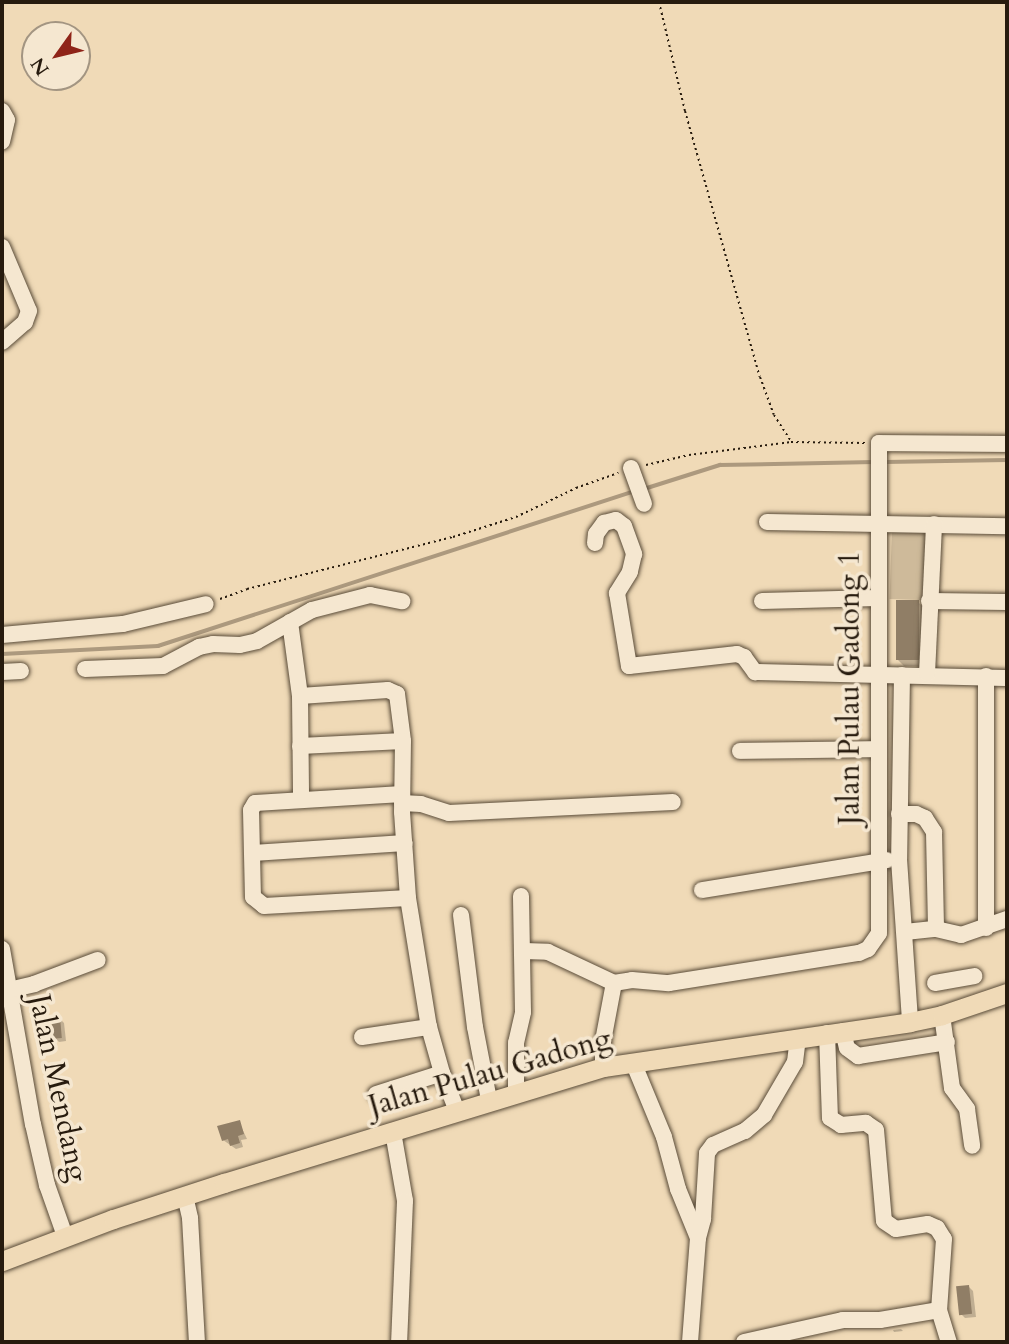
<!DOCTYPE html>
<html>
<head>
<meta charset="utf-8">
<style>
	body { margin:0 }
	#map { position:relative; width:1009px; height:1344px; overflow:hidden; background:#f0dab7; font-family:Cardo,serif }
	div>[style] { position:absolute }
	.green>* { inset:0; background:#ceba9a; transform-origin:0 0 }
	.shadow>* { inset:0; background:#0003 }
	.stream>* { height:3.5px; margin:-1.75px; padding:0 1.75px; transform-origin:1.75px; border-radius:1.75px; background:#ac997e }
	.building>* { inset:0; background:#907e66; transform-origin:0 0 }
	.path>* { height:2px; margin-top:-1px; transform-origin:0; background:repeating-linear-gradient(90deg,#271b0e 0 2px,transparent 0 5.5px) }
	.roads { filter:drop-shadow(0 0 2px #594b38) drop-shadow(0 0 2px #594b38) }
	.minor>* { height:16px; margin:-8px; padding:0 8px; transform-origin:8px; border-radius:8px; background:#f5e7d0 }
	.major>* { height:19px; margin:-9.5px; padding:0 9.5px; transform-origin:9.5px; border-radius:9.5px; background:#f0dab7 }
	span { translate:-50% -50%; white-space:nowrap; text-align:center; line-height:1.15; -webkit-text-stroke:7px #f5e7d0; paint-order:stroke }
	.street-label { font-size:30px; color:#271b0e }
	.frame { position:absolute; inset:0; border:4px solid #271b0e; pointer-events:none }
	.north { position:absolute; left:21px; top:21px; width:70px; height:70px; box-sizing:border-box; background:#f5e7d0; border:2px solid #a39582; border-radius:50%; rotate:236deg; font-size:19px; font-weight:700; line-height:28px; text-align:center; color:#271b0e }
	.north::after { content:''; display:block; margin:auto; width:24px; height:32px; background:#8f2418; clip-path:polygon(50% 0,100% 100%,50% 72%,0 100%) }
</style>
</head>
<body>
<div id="map">
	<div class="green">
		<i style="left:892px;top:529px;width:35px;height:70px;rotate:2deg"></i>
	</div>
	<div class="shadow">
		<i style="clip-path:polygon(918px 602px,925px 609px,923px 666px,904px 666px,897px 659px)"></i>
		<i style="clip-path:polygon(60px 1019px,64px 1023px,66px 1041px,59px 1042px,55px 1038px)"></i>
		<i style="clip-path:polygon(239px 1122px,247px 1139px,241px 1140px,243px 1147px,236px 1149px,223px 1140px)"></i>
		<i style="clip-path:polygon(969px 1287px,973px 1291px,976px 1317px,965px 1318px,961px 1314px)"></i>
		<i style="clip-path:polygon(901px 1329px,903px 1331px,894px 1332px,893px 1330px)"></i>
	</div>
	<div class="stream">
		<i style="left:885px;top:462px;width:122px;rotate:-0.9deg"></i>
		<i style="left:644px;top:489px;width:80px;rotate:-17.5deg"></i>
		<i style="left:720px;top:465px;width:154px;rotate:-1.1deg"></i>
		<i style="left:2px;top:654px;width:156px;rotate:-2.9deg"></i>
		<i style="left:158px;top:646px;width:499px;rotate:-18deg"></i>
	</div>
	<div class="building">
		<i style="left:896px;top:600px;width:23px;height:60px"></i>
		<i style="left:60px;top:1017px;width:21px;height:9px;rotate:85deg"></i>
		<i style="clip-path:polygon(240px 1120px,244px 1134px,238px 1136px,240px 1143px,230px 1146px,228px 1139px,222px 1141px,217px 1126px)"></i>
		<i style="left:969px;top:1285px;width:29px;height:13px;rotate:84deg"></i>
	</div>
	<div class="path">
		<i style="left:659px;top:2px;width:112px;rotate:76.6deg"></i>
		<i style="left:685px;top:111px;width:276px;rotate:74.3deg"></i>
		<i style="left:760px;top:377px;width:40px;rotate:69.8deg"></i>
		<i style="left:774px;top:415px;width:31px;rotate:57deg"></i>
		<i style="left:646px;top:465px;width:44px;rotate:-13.1deg"></i>
		<i style="left:689px;top:455px;width:103px;rotate:-7.3deg"></i>
		<i style="left:791px;top:442px;width:75px;rotate:0.8deg"></i>
		<i style="left:220px;top:599px;width:29px;rotate:-20deg"></i>
		<i style="left:247px;top:589px;width:212px;rotate:-14.2deg"></i>
		<i style="left:453px;top:537px;width:66px;rotate:-17.6deg"></i>
		<i style="left:516px;top:517px;width:67px;rotate:-25.8deg"></i>
		<i style="left:576px;top:488px;width:45px;rotate:-19.7deg"></i>
	</div>
	<div class="roads">
		<div class="minor">
			<i style="left:2px;top:111px;width:10px;rotate:61deg"></i>
			<i style="left:7px;top:120px;width:22px;rotate:103deg"></i>
			<i style="left:2px;top:247px;width:69px;rotate:67.1deg"></i>
			<i style="left:29px;top:311px;width:12px;rotate:110deg"></i>
			<i style="left:25px;top:322px;width:30px;rotate:139deg"></i>
			<i style="left:631px;top:468px;width:38px;rotate:70deg"></i>
			<i style="left:767px;top:522px;width:240px;rotate:1deg"></i>
			<i style="left:595px;top:543px;width:9px;rotate:-84deg"></i>
			<i style="left:596px;top:534px;width:14px;rotate:-54deg"></i>
			<i style="left:604px;top:523px;width:12px;rotate:-14deg"></i>
			<i style="left:616px;top:520px;width:10px;rotate:37deg"></i>
			<i style="left:624px;top:526px;width:30px;rotate:70deg"></i>
			<i style="left:634px;top:554px;width:18px;rotate:103deg"></i>
			<i style="left:630px;top:572px;width:25px;rotate:122deg"></i>
			<i style="left:617px;top:593px;width:74px;rotate:80.7deg"></i>
			<i style="left:629px;top:666px;width:109px;rotate:-6.3deg"></i>
			<i style="left:737px;top:654px;width:8px;rotate:23deg"></i>
			<i style="left:744px;top:657px;width:19px;rotate:54deg"></i>
			<i style="left:755px;top:672px;width:252px;rotate:1.4deg"></i>
			<i style="left:762px;top:601px;width:115px;rotate:-1.5deg"></i>
			<i style="left:929px;top:601px;width:78px;rotate:0.7deg"></i>
			<i style="left:290px;top:622px;width:75px;rotate:82.3deg"></i>
			<i style="left:300px;top:696px;width:102px;rotate:89.4deg"></i>
			<i style="left:2px;top:635px;width:121px;rotate:-5.2deg"></i>
			<i style="left:123px;top:624px;width:85px;rotate:-13.5deg"></i>
			<i style="left:85px;top:669px;width:78px;rotate:-2.2deg"></i>
			<i style="left:163px;top:666px;width:41px;rotate:-27.8deg"></i>
			<i style="left:199px;top:647px;width:14px;rotate:-12deg"></i>
			<i style="left:213px;top:644px;width:27px;rotate:2deg"></i>
			<i style="left:240px;top:645px;width:17px;rotate:-13deg"></i>
			<i style="left:257px;top:641px;width:63px;rotate:-29.4deg"></i>
			<i style="left:312px;top:610px;width:60px;rotate:-14.5deg"></i>
			<i style="left:370px;top:595px;width:33px;rotate:11deg"></i>
			<i style="left:2px;top:672px;width:19px;rotate:-3deg"></i>
			<i style="left:927px;top:674px;width:150px;rotate:-87.3deg"></i>
			<i style="left:902px;top:675px;width:184px;rotate:90.9deg"></i>
			<i style="left:899px;top:859px;width:163px;rotate:86.1deg"></i>
			<i style="left:986px;top:676px;width:252px;rotate:90deg"></i>
			<i style="left:300px;top:696px;width:88px;rotate:-3.9deg"></i>
			<i style="left:388px;top:690px;width:10px;rotate:24deg"></i>
			<i style="left:397px;top:694px;width:47px;rotate:82.7deg"></i>
			<i style="left:403px;top:741px;width:71px;rotate:90.8deg"></i>
			<i style="left:402px;top:812px;width:86px;rotate:86deg"></i>
			<i style="left:408px;top:898px;width:131px;rotate:80.8deg"></i>
			<i style="left:429px;top:1027px;width:48px;rotate:74.2deg"></i>
			<i style="left:442px;top:1073px;width:41px;rotate:68.5deg"></i>
			<i style="left:300px;top:746px;width:103px;rotate:-2.8deg"></i>
			<i style="left:740px;top:751px;width:139px;rotate:-0.8deg"></i>
			<i style="left:402px;top:794px;width:147px;rotate:176.5deg"></i>
			<i style="left:255px;top:803px;width:8px;rotate:120deg"></i>
			<i style="left:251px;top:810px;width:87px;rotate:88.7deg"></i>
			<i style="left:253px;top:897px;width:14px;rotate:39deg"></i>
			<i style="left:264px;top:906px;width:144px;rotate:-3.2deg"></i>
			<i style="left:402px;top:803px;width:19px;rotate:3deg"></i>
			<i style="left:421px;top:804px;width:29px;rotate:18deg"></i>
			<i style="left:449px;top:813px;width:224px;rotate:-2.8deg"></i>
			<i style="left:899px;top:814px;width:17px"></i>
			<i style="left:916px;top:814px;width:10px;rotate:24deg"></i>
			<i style="left:925px;top:818px;width:17px;rotate:57deg"></i>
			<i style="left:934px;top:832px;width:97px;rotate:88.8deg"></i>
			<i style="left:253px;top:853px;width:152px;rotate:-3.8deg"></i>
			<i style="left:702px;top:890px;width:187px;rotate:-9.2deg"></i>
			<i style="left:461px;top:915px;width:113px;rotate:82.9deg"></i>
			<i style="left:475px;top:1027px;width:74px;rotate:79.1deg"></i>
			<i style="left:905px;top:932px;width:31px;rotate:-6deg"></i>
			<i style="left:936px;top:929px;width:26px;rotate:13deg"></i>
			<i style="left:961px;top:935px;width:49px;rotate:-19.2deg"></i>
			<i style="left:2px;top:949px;width:178px;rotate:80deg"></i>
			<i style="left:33px;top:1124px;width:63px;rotate:77.1deg"></i>
			<i style="left:47px;top:1185px;width:54px;rotate:70.6deg"></i>
			<i style="left:524px;top:951px;width:24px;rotate:2deg"></i>
			<i style="left:548px;top:952px;width:73px;rotate:25.2deg"></i>
			<i style="left:614px;top:983px;width:18px;rotate:-9deg"></i>
			<i style="left:632px;top:980px;width:37px;rotate:5deg"></i>
			<i style="left:669px;top:983px;width:192px;rotate:-9deg"></i>
			<i style="left:859px;top:953px;width:10px;rotate:-24deg"></i>
			<i style="left:868px;top:949px;width:19px;rotate:-55deg"></i>
			<i style="left:879px;top:933px;width:490px;rotate:-90deg"></i>
			<i style="left:879px;top:443px;width:128px;rotate:0.4deg"></i>
			<i style="left:935px;top:983px;width:40px;rotate:-10deg"></i>
			<i style="left:9px;top:990px;width:26px;rotate:-13deg"></i>
			<i style="left:34px;top:984px;width:68px;rotate:-20.6deg"></i>
			<i style="left:942px;top:1015px;width:74px;rotate:82.2deg"></i>
			<i style="left:952px;top:1088px;width:26px;rotate:54deg"></i>
			<i style="left:967px;top:1109px;width:37px;rotate:82deg"></i>
			<i style="left:843px;top:1031px;width:17px;rotate:77deg"></i>
			<i style="left:847px;top:1048px;width:14px;rotate:36deg"></i>
			<i style="left:858px;top:1056px;width:90px;rotate:-8.9deg"></i>
			<i style="left:827px;top:1033px;width:85px;rotate:88deg"></i>
			<i style="left:830px;top:1118px;width:13px;rotate:32deg"></i>
			<i style="left:841px;top:1125px;width:25px;rotate:-5deg"></i>
			<i style="left:866px;top:1123px;width:12px;rotate:35deg"></i>
			<i style="left:876px;top:1130px;width:91px;rotate:85deg"></i>
			<i style="left:884px;top:1221px;width:14px;rotate:34deg"></i>
			<i style="left:896px;top:1229px;width:32px;rotate:-9deg"></i>
			<i style="left:928px;top:1224px;width:10px;rotate:24deg"></i>
			<i style="left:937px;top:1228px;width:13px;rotate:58deg"></i>
			<i style="left:944px;top:1239px;width:71px;rotate:94deg"></i>
			<i style="left:939px;top:1310px;width:34px;rotate:73deg"></i>
			<i style="left:362px;top:1037px;width:68px;rotate:-8.5deg"></i>
			<i style="left:633px;top:1062px;width:81px;rotate:67.5deg"></i>
			<i style="left:664px;top:1137px;width:54px;rotate:74.9deg"></i>
			<i style="left:678px;top:1189px;width:53px;rotate:67.8deg"></i>
			<i style="left:698px;top:1238px;width:104px;rotate:94.4deg"></i>
			<i style="left:603px;top:1067px;width:26px;rotate:-90deg"></i>
			<i style="left:603px;top:1041px;width:59px;rotate:-79.3deg"></i>
			<i style="left:516px;top:1092px;width:49px;rotate:-90deg"></i>
			<i style="left:516px;top:1043px;width:32px;rotate:-77deg"></i>
			<i style="left:523px;top:1012px;width:116px;rotate:-91deg"></i>
			<i style="left:376px;top:1094px;width:69px;rotate:-17.7deg"></i>
			<i style="left:393px;top:1132px;width:70px;rotate:80.1deg"></i>
			<i style="left:405px;top:1201px;width:141px;rotate:92.4deg"></i>
			<i style="left:185px;top:1196px;width:23px;rotate:77deg"></i>
			<i style="left:190px;top:1218px;width:124px;rotate:86.8deg"></i>
			<i style="left:698px;top:1238px;width:20px;rotate:-75deg"></i>
			<i style="left:703px;top:1219px;width:66px;rotate:-86.5deg"></i>
			<i style="left:707px;top:1153px;width:10px;rotate:-53deg"></i>
			<i style="left:713px;top:1145px;width:35px;rotate:-24deg"></i>
			<i style="left:745px;top:1131px;width:25px;rotate:-40deg"></i>
			<i style="left:764px;top:1115px;width:61px;rotate:-59.7deg"></i>
			<i style="left:795px;top:1062px;width:24px;rotate:-83deg"></i>
			<i style="left:744px;top:1342px;width:101px;rotate:-12.5deg"></i>
			<i style="left:843px;top:1320px;width:37px"></i>
			<i style="left:880px;top:1320px;width:60px;rotate:-9.6deg"></i>
		</div>
		<div class="major">
			<i style="left:2px;top:1261px;width:119px;rotate:-20.7deg"></i>
			<i style="left:113px;top:1219px;width:117px;rotate:-18deg"></i>
			<i style="left:224px;top:1183px;width:396px;rotate:-17deg"></i>
			<i style="left:603px;top:1067px;width:310px;rotate:-8.3deg"></i>
			<i style="left:910px;top:1022px;width:33px;rotate:-12deg"></i>
			<i style="left:942px;top:1015px;width:69px;rotate:-18.7deg"></i>
		</div>
	</div>
	<div class="street-label">
		<span style="left:850px;top:688px;rotate:-90deg">Jalan Pulau Gadong 1</span>
		<span style="left:490px;top:1073px;rotate:-16deg">Jalan Pulau Gadong</span>
		<span style="left:58px;top:1088px;rotate:78deg">Jalan Mendang</span>
	</div>
	<div class="frame"></div>
	<div class="north">N</div>
</div>
</body>
</html>
